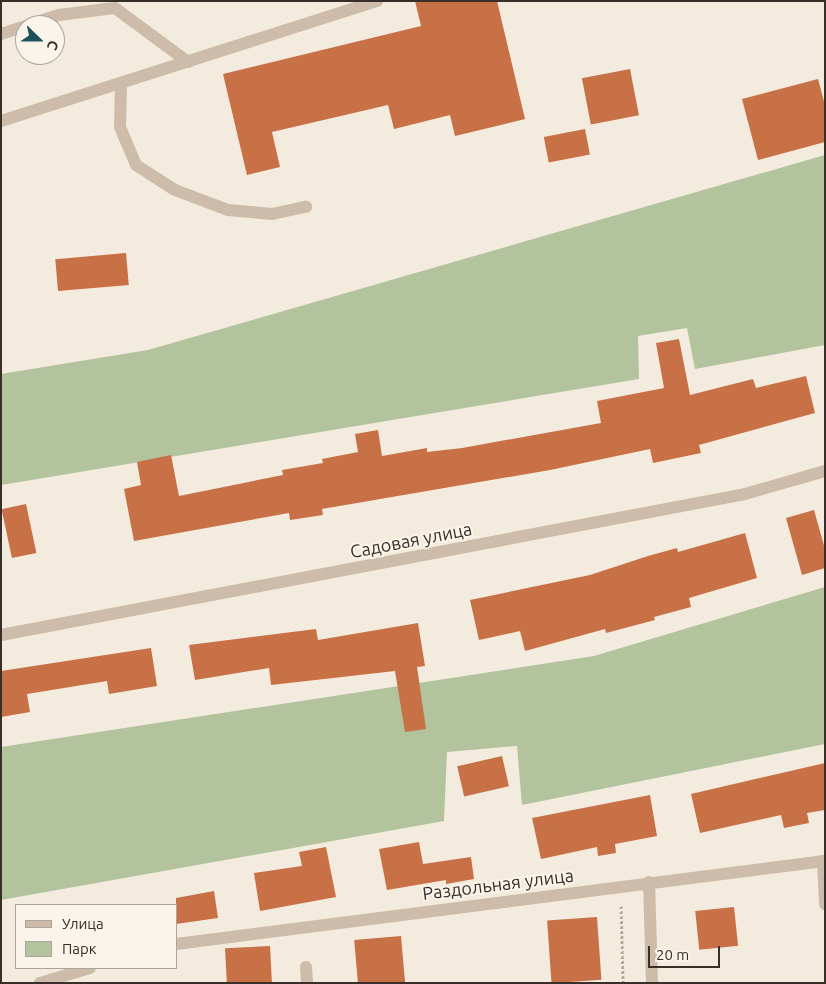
<!DOCTYPE html>
<html>
<head>
<meta charset="utf-8">
<style>
	body { margin:0 }
	#map { position:relative; width:826px; height:984px; overflow:hidden; background:#f3ebdd; font-family:Ubuntu,sans-serif }
	div>[style] { position:absolute }
	.green>* { inset:0; background:#b3c39d }
	.building>* { inset:0; background:#c87046; transform-origin:0 0 }
	.path>* { height:3px; margin-top:-1.5px; transform-origin:0; background:repeating-linear-gradient(90deg,#b7a693 0 2.5px,transparent 0 5px) }
	.minor>* { height:12px; margin:-6px; padding:0 6px; transform-origin:6px; border-radius:6px; background:#ccbca9 }
	span { translate:-50% -50%; white-space:nowrap; text-align:center; line-height:1.15; -webkit-text-stroke:4px #faf4ea; paint-order:stroke }
	.street-label { font-size:18px; color:#382f29 }
	.frame { position:absolute; inset:0; border:2px solid #382f29; pointer-events:none }
	.legend { position:absolute; left:15px; top:904px; width:162px; height:65px; box-sizing:border-box; background:#faf4ea; border:1px solid #aca59d; margin:0; padding:6px 9px; list-style:none; font-size:15px; color:#382f29 }
	.legend li { display:flex; align-items:center; gap:10px; height:25px }
	.legend b { width:25px; border:1px solid #aca59d }
	.north { position:absolute; left:15px; top:15px; width:50px; height:50px; box-sizing:border-box; background:#faf4ea; border:1px solid #aca59d; border-radius:50%; rotate:112deg; font-size:14px; font-weight:700; line-height:20px; text-align:center; color:#382f29 }
	.north::after { content:''; display:block; margin:auto; width:18px; height:22px; background:#1d525b; clip-path:polygon(50% 0,100% 100%,50% 72%,0 100%) }
	.scale { position:absolute; left:648px; top:946px; width:72px; height:22px; box-sizing:border-box; border:2px solid #382f29; border-top:0; padding-left:6px; font-size:15px; line-height:18px; white-space:nowrap; color:#382f29; -webkit-text-stroke:4px #faf4ea; paint-order:stroke }
</style>
</head>
<body>
<div id="map">
	<div class="green">
		<i style="clip-path:polygon(825px 155px,825px 345px,695px 369px,687px 328px,638px 336px,639px 379px,1px 485px,1px 374px,148px 350px)"></i>
		<i style="clip-path:polygon(825px 587px,825px 744px,522px 805px,517px 746px,447px 752px,444px 821px,1px 900px,1px 747px,594px 656px)"></i>
	</div>
	<div class="building">
		<i style="clip-path:polygon(415px 1px,497px 1px,525px 119px,455px 136px,450px 115px,394px 129px,388px 105px,272px 132px,280px 167px,247px 175px,223px 74px,421px 26px)"></i>
		<i style="left:630px;top:69px;width:47px;height:49px;rotate:79deg"></i>
		<i style="clip-path:polygon(818px 79px,825px 105px,825px 142px,758px 160px,742px 99px)"></i>
		<i style="left:585px;top:129px;width:26px;height:42px;rotate:79deg"></i>
		<i style="left:126px;top:253px;width:32px;height:71px;rotate:85deg"></i>
		<i style="clip-path:polygon(679px 339px,690px 395px,753px 379px,756px 388px,806px 376px,815px 413px,699px 445px,701px 453px,653px 463px,650px 449px,550px 470px,322px 509px,323px 515px,290px 520px,289px 513px,134px 541px,124px 489px,141px 485px,137px 462px,171px 455px,179px 496px,283px 475px,282px 470px,323px 463px,322px 459px,358px 452px,355px 434px,378px 430px,382px 456px,427px 448px,427px 452px,462px 448px,601px 423px,597px 401px,664px 388px,656px 343px)"></i>
		<i style="left:26px;top:504px;width:50px;height:25px;rotate:78deg"></i>
		<i style="clip-path:polygon(814px 510px,825px 549px,825px 568px,802px 575px,786px 518px)"></i>
		<i style="clip-path:polygon(745px 533px,757px 578px,689px 598px,691px 607px,654px 617px,655px 620px,606px 633px,605px 629px,525px 651px,520px 631px,479px 640px,470px 600px,590px 575px,648px 556px,677px 548px,678px 552px)"></i>
		<i style="clip-path:polygon(418px 623px,425px 666px,417px 667px,426px 729px,405px 732px,395px 671px,271px 685px,269px 668px,195px 680px,189px 645px,316px 629px,318px 640px)"></i>
		<i style="clip-path:polygon(151px 648px,157px 686px,109px 694px,107px 681px,27px 694px,30px 712px,1px 717px,1px 671px)"></i>
		<i style="left:502px;top:756px;width:31px;height:46px;rotate:77deg"></i>
		<i style="clip-path:polygon(825px 763px,825px 810px,807px 813px,809px 823px,784px 828px,781px 815px,700px 833px,691px 794px)"></i>
		<i style="clip-path:polygon(650px 795px,657px 836px,615px 844px,616px 853px,598px 856px,597px 847px,541px 859px,532px 818px)"></i>
		<i style="clip-path:polygon(419px 842px,423px 864px,471px 857px,474px 879px,446px 884px,446px 880px,387px 890px,379px 849px)"></i>
		<i style="clip-path:polygon(326px 847px,336px 897px,260px 911px,254px 873px,302px 866px,299px 852px)"></i>
		<i style="clip-path:polygon(214px 891px,218px 918px,176px 924px,176px 898px)"></i>
		<i style="left:734px;top:907px;width:39px;height:39px;rotate:84deg"></i>
		<i style="left:597px;top:917px;width:63px;height:50px;rotate:86deg"></i>
		<i style="left:401px;top:936px;width:47px;height:47px;rotate:85deg"></i>
		<i style="left:270px;top:946px;width:37px;height:45px;rotate:87deg"></i>
	</div>
	<div class="path">
		<i style="left:621px;top:906px;width:77px;rotate:88.5deg"></i>
	</div>
	<div class="minor">
		<i style="left:28px;top:25px;width:33px;rotate:-18deg"></i>
		<i style="left:59px;top:15px;width:56px;rotate:-7.1deg"></i>
		<i style="left:115px;top:8px;width:91px;rotate:36.5deg"></i>
		<i style="left:1px;top:34px;width:25px;rotate:-18deg"></i>
		<i style="left:121px;top:83px;width:44px;rotate:91.3deg"></i>
		<i style="left:120px;top:127px;width:41px;rotate:67.2deg"></i>
		<i style="left:136px;top:165px;width:46px;rotate:32.7deg"></i>
		<i style="left:175px;top:190px;width:57px;rotate:20.7deg"></i>
		<i style="left:228px;top:210px;width:44px;rotate:5.2deg"></i>
		<i style="left:272px;top:214px;width:35px;rotate:-12deg"></i>
		<i style="left:1px;top:121px;width:395px;rotate:-17.7deg"></i>
		<i style="left:1px;top:635px;width:757px;rotate:-10.73deg"></i>
		<i style="left:745px;top:494px;width:83px;rotate:-16deg"></i>
		<i style="left:823px;top:861px;width:43px;rotate:87.3deg"></i>
		<i style="left:649px;top:882px;width:101px;rotate:88.3deg"></i>
		<i style="left:176px;top:944px;width:654px;rotate:-7.29deg"></i>
		<i style="left:306px;top:967px;width:16px;rotate:86deg"></i>
		<i style="left:40px;top:983px;width:52px;rotate:-16.7deg"></i>
	</div>
	<div class="street-label">
		<span style="left:411px;top:540px;rotate:-11deg">Садовая улица</span>
		<span style="left:498px;top:884px;rotate:-7deg">Раздольная улица</span>
	</div>
	<div class="frame"></div>
	<ul class="legend">
	<li><b style="height:6px;background:#ccbca9"></b>Улица</li>
	<li><b style="height:14px;background:#b3c39d"></b>Парк</li>
	</ul>
	<div class="north">С</div>
	<div class="scale">20 m</div>
</div>
</body>
</html>
